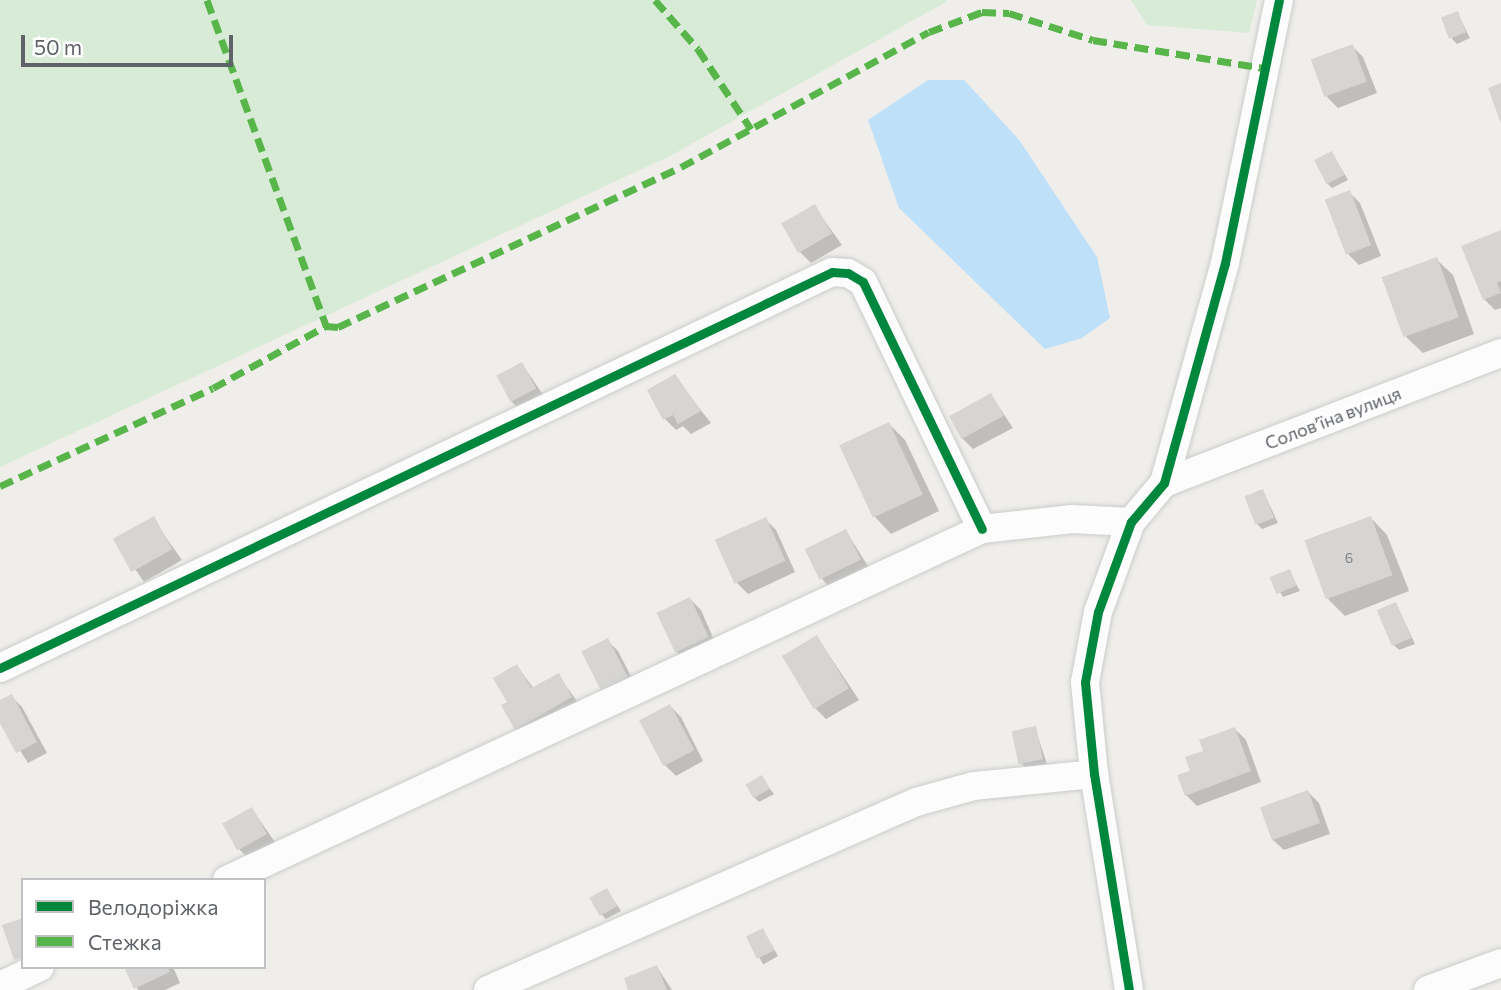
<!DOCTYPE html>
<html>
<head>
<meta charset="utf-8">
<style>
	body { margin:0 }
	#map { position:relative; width:1501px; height:990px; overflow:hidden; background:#efeeea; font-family:Commissioner,sans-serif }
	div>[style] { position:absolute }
	.green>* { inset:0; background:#d8ebd6 }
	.water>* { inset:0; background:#bfe0f9 }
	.shadow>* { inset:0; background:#0003; transform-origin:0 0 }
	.building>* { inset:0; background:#d6d5d3; transform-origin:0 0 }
	.roads { filter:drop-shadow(0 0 2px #cbcccc) drop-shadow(0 0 2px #cbcccc) }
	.minor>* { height:28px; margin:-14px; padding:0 14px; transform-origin:14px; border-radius:14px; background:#fdfcfc }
	.quiet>* { height:7px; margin-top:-3.5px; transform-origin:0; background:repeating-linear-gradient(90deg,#58b549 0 14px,transparent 0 21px) }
	.cycleway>* { height:9px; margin:-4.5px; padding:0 4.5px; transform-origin:4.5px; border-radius:4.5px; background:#00873e }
	span { translate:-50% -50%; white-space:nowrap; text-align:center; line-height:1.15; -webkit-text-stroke:6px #fff; paint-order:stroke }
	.number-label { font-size:14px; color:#7e8184 }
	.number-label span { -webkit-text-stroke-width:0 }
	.street-label { font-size:18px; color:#5f6368 }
	.legend { position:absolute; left:21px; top:878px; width:245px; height:91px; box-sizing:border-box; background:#fff; border:2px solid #bfc1c3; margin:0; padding:9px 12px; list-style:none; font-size:21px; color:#5f6368 }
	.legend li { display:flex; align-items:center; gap:14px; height:35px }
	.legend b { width:35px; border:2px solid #bfc1c3 }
	.scale { position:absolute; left:21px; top:35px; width:212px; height:32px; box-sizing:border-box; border:4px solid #5f6368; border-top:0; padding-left:9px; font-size:21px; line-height:24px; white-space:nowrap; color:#5f6368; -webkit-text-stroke:5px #fff; paint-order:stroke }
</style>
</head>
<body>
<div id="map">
	<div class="green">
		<i style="clip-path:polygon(0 0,946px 0,946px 2px,670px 156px,0 467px)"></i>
		<i style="clip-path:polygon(1131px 0,1257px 0,1249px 33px,1147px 25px)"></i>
	</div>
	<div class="water">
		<i style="clip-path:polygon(928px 80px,964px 80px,1020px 141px,1097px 257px,1110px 318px,1082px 338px,1045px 349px,899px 208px,868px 120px)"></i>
	</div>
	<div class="shadow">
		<i style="clip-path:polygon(1457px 13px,1470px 38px,1457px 44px,1452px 39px)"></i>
		<i style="clip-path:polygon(1352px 46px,1363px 57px,1377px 93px,1338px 108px,1327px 97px)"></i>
		<i style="clip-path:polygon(1332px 153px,1348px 180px,1332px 188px,1327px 183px)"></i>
		<i style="clip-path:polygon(1349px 192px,1360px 203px,1381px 256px,1359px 265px,1348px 254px)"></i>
		<i style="clip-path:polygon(814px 206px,842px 245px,811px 263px,800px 252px)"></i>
		<i style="clip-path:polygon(1501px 232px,1501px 308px,1495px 310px,1484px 299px)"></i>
		<i style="clip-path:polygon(1436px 259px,1453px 275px,1474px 334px,1423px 353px,1406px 337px)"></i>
		<i style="clip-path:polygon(522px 364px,546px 399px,522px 412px,511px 401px)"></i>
		<i style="clip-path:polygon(674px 376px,711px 423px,691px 434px,683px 426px,676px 430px,665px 419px)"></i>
		<i style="clip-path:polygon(991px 395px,1013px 428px,973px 449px,962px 438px)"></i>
		<i style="clip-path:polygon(889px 424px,905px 440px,939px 511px,891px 534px,875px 517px)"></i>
		<i style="clip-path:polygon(1263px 491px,1278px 523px,1262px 529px,1257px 524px)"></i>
		<i style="clip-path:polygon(1371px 518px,1387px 535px,1409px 591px,1345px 616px,1328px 599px)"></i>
		<i style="clip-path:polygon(153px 519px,182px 560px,144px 582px,115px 540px)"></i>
		<i style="clip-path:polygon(765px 519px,776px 530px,795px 572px,748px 594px,737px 583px)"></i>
		<i style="clip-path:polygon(846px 531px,871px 571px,832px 590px,822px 579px)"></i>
		<i style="clip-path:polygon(1289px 571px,1300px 591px,1283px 597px,1272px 578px)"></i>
		<i style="clip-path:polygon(690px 599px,701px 610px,718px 649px,688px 663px,677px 652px)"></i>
		<i style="clip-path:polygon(1396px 604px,1415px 644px,1399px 650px,1394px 645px)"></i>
		<i style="clip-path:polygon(817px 637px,859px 700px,826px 719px,815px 708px)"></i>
		<i style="clip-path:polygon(607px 640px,618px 651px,637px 688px,603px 690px)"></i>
		<i style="clip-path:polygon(517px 666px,534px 689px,558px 675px,582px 708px,527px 739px,516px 729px,509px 703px)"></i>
		<i style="clip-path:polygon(11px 696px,22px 707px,47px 753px,28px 763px,0 719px,0 702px)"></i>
		<i style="clip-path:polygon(670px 706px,681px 717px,703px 761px,676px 776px,665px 765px)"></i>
		<i style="clip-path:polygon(1035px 728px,1047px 764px,1026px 768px,1021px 763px)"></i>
		<i style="clip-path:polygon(1235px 729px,1246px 740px,1261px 782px,1197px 806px,1186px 795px,1192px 772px,1205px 752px)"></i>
		<i style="clip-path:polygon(761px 777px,774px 794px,759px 802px,754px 797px)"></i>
		<i style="clip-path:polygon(1308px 792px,1319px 803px,1330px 834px,1284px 850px,1273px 840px)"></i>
		<i style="clip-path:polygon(252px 809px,277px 845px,250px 860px,239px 849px)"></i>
		<i style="clip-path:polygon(607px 890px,621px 911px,606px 919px,601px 914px)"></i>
		<i style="left:763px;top:930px;width:30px;height:17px;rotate:60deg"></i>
		<i style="clip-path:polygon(126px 967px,173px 967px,180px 983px,165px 990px,138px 990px)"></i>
		<i style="clip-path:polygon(657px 967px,672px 990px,630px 990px)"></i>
	</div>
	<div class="building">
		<i style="left:1458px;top:11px;width:23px;height:18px;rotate:70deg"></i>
		<i style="left:1353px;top:44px;width:40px;height:45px;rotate:70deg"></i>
		<i style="clip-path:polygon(1501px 83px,1501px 124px,1488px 88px)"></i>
		<i style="left:1332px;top:151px;width:27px;height:20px;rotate:63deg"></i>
		<i style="left:1350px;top:190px;width:59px;height:27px;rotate:69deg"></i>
		<i style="left:815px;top:204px;width:34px;height:39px;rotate:60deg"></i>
		<i style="clip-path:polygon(1501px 230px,1501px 281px,1497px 283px,1501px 293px,1483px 300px,1461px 246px)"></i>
		<i style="left:1437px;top:257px;width:64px;height:59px;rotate:70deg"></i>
		<i style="left:522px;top:362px;width:30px;height:29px;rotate:62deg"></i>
		<i style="clip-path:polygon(675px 374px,701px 411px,678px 424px,673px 415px,663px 420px,647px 390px)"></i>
		<i style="left:991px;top:393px;width:26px;height:48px;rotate:61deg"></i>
		<i style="left:889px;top:422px;width:80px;height:55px;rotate:65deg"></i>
		<i style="left:1263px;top:489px;width:31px;height:20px;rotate:69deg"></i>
		<i style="left:154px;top:516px;width:38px;height:47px;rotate:61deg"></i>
		<i style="left:1371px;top:516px;width:63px;height:71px;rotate:70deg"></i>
		<i style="left:766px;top:517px;width:48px;height:56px;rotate:66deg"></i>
		<i style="left:846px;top:529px;width:34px;height:46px;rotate:64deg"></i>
		<i style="left:1290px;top:569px;width:18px;height:22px;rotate:68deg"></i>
		<i style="left:690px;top:597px;width:44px;height:37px;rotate:65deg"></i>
		<i style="left:1396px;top:602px;width:39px;height:21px;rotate:67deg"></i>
		<i style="left:817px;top:635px;width:62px;height:41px;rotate:59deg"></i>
		<i style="left:608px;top:638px;width:44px;height:30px;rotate:63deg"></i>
		<i style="clip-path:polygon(517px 664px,531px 688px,559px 673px,572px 697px,515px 730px,501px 705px,507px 702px,493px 678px)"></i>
		<i style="clip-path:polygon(12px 694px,37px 742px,16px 753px,0 723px,0 700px)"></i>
		<i style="left:670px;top:704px;width:52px;height:35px;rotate:62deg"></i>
		<i style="left:1036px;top:726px;width:34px;height:25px;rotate:78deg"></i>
		<i style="clip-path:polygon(1235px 727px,1251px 771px,1185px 796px,1177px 775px,1190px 771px,1185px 757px,1203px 751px,1199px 740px)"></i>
		<i style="left:762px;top:775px;width:16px;height:19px;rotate:60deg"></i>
		<i style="left:1308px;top:790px;width:35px;height:51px;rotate:70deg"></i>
		<i style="left:252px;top:807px;width:31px;height:34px;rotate:61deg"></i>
		<i style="left:607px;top:888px;width:21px;height:20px;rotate:61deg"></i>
		<i style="clip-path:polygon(23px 918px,23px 957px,14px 960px,2px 925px)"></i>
		<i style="left:763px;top:928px;width:25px;height:19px;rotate:64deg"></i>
		<i style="clip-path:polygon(657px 965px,667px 990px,628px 990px,624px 978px)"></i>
		<i style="clip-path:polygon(124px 967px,168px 967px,170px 972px,134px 989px)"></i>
	</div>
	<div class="roads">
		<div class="minor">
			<i style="left:1164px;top:483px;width:361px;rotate:-21.1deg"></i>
			<i style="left:0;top:668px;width:921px;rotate:-25.45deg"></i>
			<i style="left:832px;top:272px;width:16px;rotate:4deg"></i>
			<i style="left:848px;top:273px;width:17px;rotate:31deg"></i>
			<i style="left:863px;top:282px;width:274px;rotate:64.3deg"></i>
			<i style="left:227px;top:880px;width:833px;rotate:-24.93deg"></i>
			<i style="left:982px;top:529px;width:91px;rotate:-6.3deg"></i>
			<i style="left:1072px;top:519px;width:59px;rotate:2.9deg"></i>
			<i style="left:0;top:986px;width:44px;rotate:-25.4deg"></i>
			<i style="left:488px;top:990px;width:467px;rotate:-23.7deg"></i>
			<i style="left:916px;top:802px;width:60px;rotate:-15.4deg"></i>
			<i style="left:974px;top:786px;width:121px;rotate:-5.7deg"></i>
			<i style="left:1129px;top:990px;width:219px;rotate:-99.2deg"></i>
			<i style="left:1094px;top:774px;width:92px;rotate:-95.6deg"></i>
			<i style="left:1085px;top:682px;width:71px;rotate:-79.5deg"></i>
			<i style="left:1098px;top:612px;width:96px;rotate:-69.9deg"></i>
			<i style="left:1131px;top:522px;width:51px;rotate:-49.8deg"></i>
			<i style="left:1164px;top:483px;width:228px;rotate:-74.5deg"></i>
			<i style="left:1225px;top:263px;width:268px;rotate:-78.4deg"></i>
			<i style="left:1428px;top:990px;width:78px;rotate:-20.3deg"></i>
		</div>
	</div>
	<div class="quiet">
		<i style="left:207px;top:0;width:347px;rotate:69.9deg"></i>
		<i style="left:655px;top:0;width:65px;rotate:48.7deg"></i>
		<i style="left:698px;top:49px;width:96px;rotate:56.5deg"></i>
		<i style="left:0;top:486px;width:234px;rotate:-24.7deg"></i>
		<i style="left:213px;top:388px;width:129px;rotate:-28.8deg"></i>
		<i style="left:326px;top:326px;width:12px;rotate:5deg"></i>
		<i style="left:338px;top:327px;width:378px;rotate:-25deg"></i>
		<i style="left:681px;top:167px;width:282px;rotate:-28.6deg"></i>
		<i style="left:929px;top:32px;width:57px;rotate:-20.7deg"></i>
		<i style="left:982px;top:12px;width:27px;rotate:2deg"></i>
		<i style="left:1009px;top:13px;width:88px;rotate:17.8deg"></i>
		<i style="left:1093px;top:40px;width:173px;rotate:9.3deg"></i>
	</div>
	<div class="cycleway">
		<i style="left:0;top:668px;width:921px;rotate:-25.45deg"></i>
		<i style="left:832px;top:272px;width:16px;rotate:4deg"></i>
		<i style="left:848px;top:273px;width:17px;rotate:31deg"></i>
		<i style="left:863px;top:282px;width:274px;rotate:64.3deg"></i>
		<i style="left:1129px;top:990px;width:219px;rotate:-99.2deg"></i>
		<i style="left:1094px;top:774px;width:92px;rotate:-95.6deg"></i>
		<i style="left:1085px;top:682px;width:71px;rotate:-79.5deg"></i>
		<i style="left:1098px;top:612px;width:96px;rotate:-69.9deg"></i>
		<i style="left:1131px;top:522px;width:51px;rotate:-49.8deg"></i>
		<i style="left:1164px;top:483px;width:228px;rotate:-74.5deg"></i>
		<i style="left:1225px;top:263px;width:268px;rotate:-78.4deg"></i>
	</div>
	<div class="number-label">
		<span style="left:1349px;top:558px">6</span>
	</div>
	<div class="street-label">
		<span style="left:1333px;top:418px;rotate:-21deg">Соловʼїна вулиця</span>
	</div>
	<ul class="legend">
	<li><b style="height:9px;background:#00873e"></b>Велодоріжка</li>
	<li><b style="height:9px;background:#58b549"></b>Стежка</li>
	</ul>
	<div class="scale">50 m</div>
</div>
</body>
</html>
